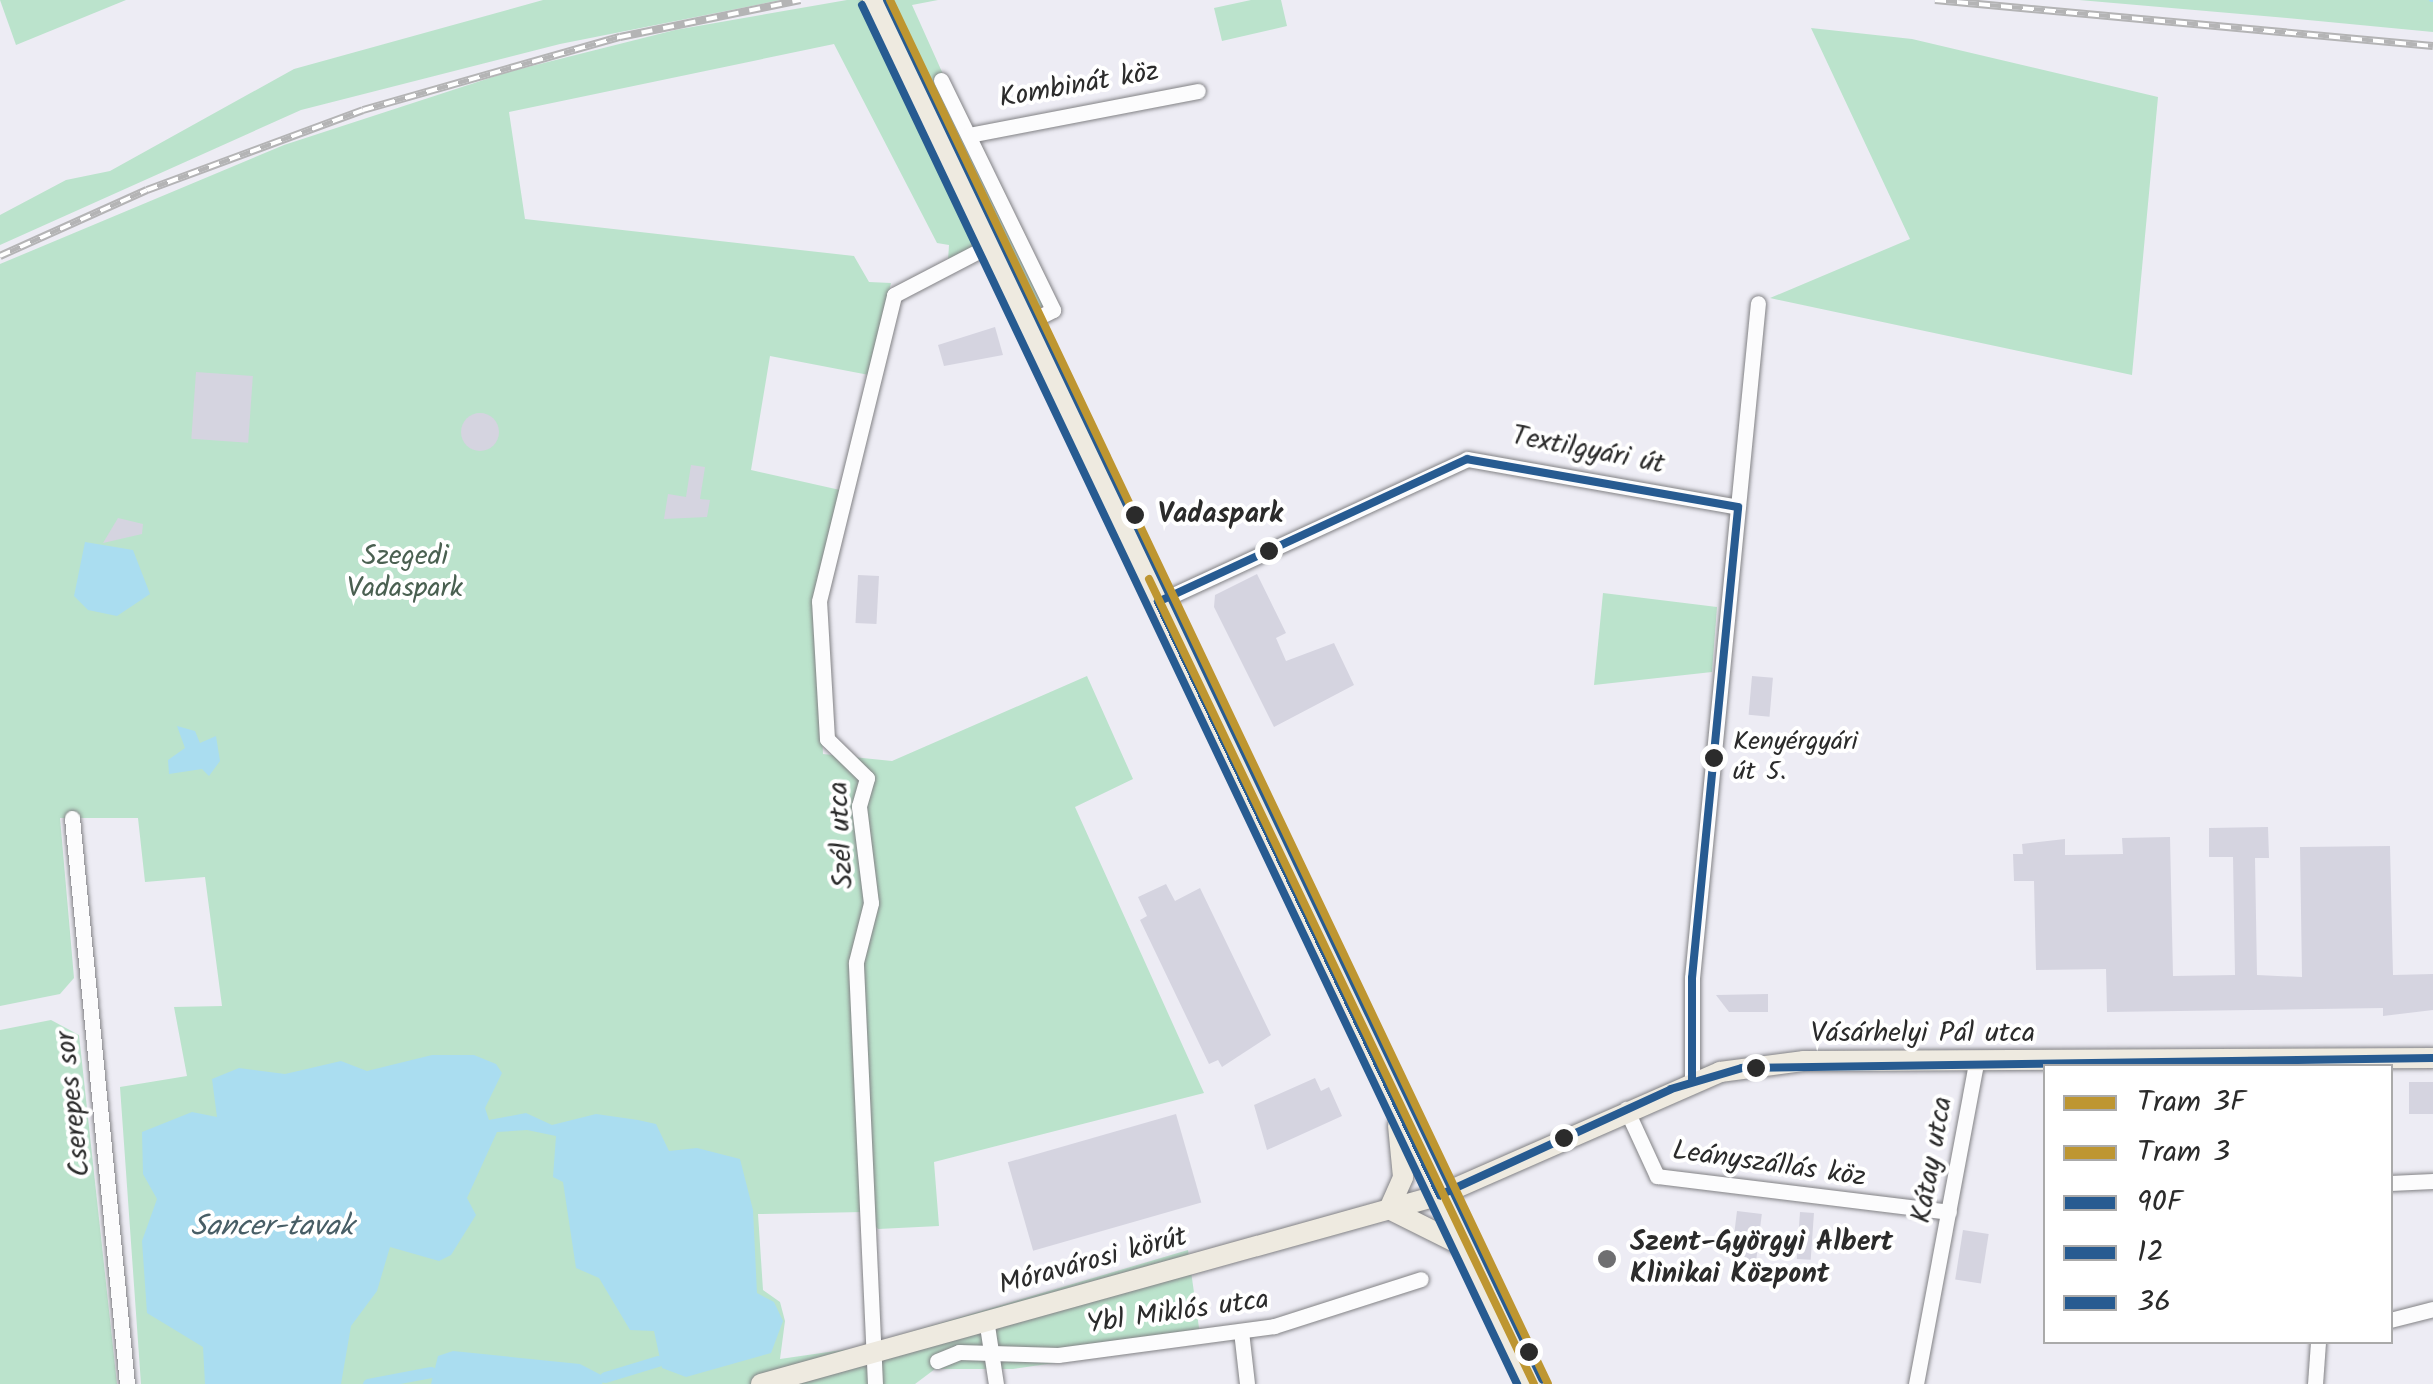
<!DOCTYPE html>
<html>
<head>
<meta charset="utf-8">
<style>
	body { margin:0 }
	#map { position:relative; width:2433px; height:1384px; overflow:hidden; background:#edecf4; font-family:Kalam,sans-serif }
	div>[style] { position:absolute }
	.green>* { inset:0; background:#bbe3cc }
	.water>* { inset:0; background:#aaddf0 }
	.stream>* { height:4px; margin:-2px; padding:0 2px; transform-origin:2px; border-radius:2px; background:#aaddf0 }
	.canal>* { height:11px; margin:-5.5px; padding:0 5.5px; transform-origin:5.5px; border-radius:5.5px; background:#aaddf0 }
	.building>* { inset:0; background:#d5d4e0; transform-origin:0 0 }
	.round { border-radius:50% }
	.roads { filter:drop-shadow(0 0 2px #828285) drop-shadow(0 0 2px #828285) }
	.minor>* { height:15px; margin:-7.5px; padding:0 7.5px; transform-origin:7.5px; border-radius:7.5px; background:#fcfcfd }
	.major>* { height:20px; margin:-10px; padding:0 10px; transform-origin:10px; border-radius:10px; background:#eeeae0 }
	.rail>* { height:8px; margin-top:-4px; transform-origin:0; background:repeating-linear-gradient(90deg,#fff 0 11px,#b4b4b5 0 22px); box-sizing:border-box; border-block:2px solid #b4b4b5 }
	.bus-1>* { height:8px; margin:-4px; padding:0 4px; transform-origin:4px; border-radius:4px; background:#275b91 }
	.bus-2>* { height:8px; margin:-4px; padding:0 4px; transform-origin:4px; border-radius:4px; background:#275b91 }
	.bus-3>* { height:8px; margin:-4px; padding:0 4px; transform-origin:4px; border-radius:4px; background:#275b91 }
	.tram-1>* { height:8px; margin:-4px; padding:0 4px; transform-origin:4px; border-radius:4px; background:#be9631 }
	.tram-2>* { height:8px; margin:-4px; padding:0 4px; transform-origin:4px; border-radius:4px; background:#be9631 }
	.dots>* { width:28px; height:28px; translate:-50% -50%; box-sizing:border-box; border:5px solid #fff; border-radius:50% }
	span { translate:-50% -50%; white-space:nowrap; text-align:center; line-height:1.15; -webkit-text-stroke:8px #fff; paint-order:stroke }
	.bus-label { font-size:26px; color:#2b2b2b }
	.left { translate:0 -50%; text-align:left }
	.street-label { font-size:28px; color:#2b2b2b }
	.stop-label { font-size:28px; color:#2b2b2b; font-weight:700 }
	.park-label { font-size:28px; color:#4a6051 }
	.poi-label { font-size:28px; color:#2b2b2b; font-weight:700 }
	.water-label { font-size:30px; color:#485e66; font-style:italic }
	.legend { position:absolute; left:2043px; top:1064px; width:350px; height:280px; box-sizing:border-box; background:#fff; border:2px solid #aaa; margin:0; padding:12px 18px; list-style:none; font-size:30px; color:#2b2b2b }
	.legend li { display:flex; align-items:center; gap:20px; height:50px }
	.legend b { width:50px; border:2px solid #aaa }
</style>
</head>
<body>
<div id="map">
	<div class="green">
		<i style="clip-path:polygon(0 0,126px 0,16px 45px)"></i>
		<i style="clip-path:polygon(543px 0,781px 0,560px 44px,301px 110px,0 245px,0 215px,66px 180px,110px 171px,294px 69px)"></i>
		<i style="clip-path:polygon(847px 0,938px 0,912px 5px,1046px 304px,1031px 312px,995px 237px,948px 261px,949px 245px,937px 243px,834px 44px,509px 112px,525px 219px,854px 256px,869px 282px,891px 283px,869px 375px,770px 356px,751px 470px,840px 490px,815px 601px,823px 754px,892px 761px,1087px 676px,1133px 779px,1075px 807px,1204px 1093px,934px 1162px,939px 1226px,878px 1229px,864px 1212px,758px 1214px,763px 1290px,780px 1302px,785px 1321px,780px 1359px,856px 1348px,1188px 1250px,1201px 1342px,1013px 1369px,935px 1369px,915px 1384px,141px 1384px,120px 1087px,187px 1076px,174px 1007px,222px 1006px,205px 877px,145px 882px,138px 818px,60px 818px,74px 978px,60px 994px,0 1006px,0 264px,284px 145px,508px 72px,675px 30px)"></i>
		<i style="clip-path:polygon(1251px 0,1281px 0,1287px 26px,1222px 41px,1214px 8px)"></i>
		<i style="clip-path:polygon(2079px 0,2433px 0,2433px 32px,2287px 18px)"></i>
		<i style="clip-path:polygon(1811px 28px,1912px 39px,2158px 97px,2132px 375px,1770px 298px,1910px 239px)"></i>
		<i style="clip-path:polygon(1603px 593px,1717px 607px,1712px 672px,1594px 685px)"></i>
		<i style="clip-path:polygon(51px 1020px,79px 1035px,117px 1384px,0 1384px,0 1030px)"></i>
	</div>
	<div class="water">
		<i style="clip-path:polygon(85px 542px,133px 550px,150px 594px,117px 616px,88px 610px,74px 596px)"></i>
		<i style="clip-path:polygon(177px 726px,195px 731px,200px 743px,216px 736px,220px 761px,209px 776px,202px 769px,169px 774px,168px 760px,185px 748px)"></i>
		<i style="clip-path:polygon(432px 1055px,474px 1055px,496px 1064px,502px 1073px,485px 1108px,489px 1120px,526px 1113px,552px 1125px,596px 1114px,638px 1120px,656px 1124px,669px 1151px,697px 1148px,740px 1159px,753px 1210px,757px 1293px,774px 1302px,783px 1321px,771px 1353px,686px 1377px,662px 1368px,654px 1331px,630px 1330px,599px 1278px,576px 1268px,563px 1182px,553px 1177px,556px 1136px,527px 1130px,497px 1132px,467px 1198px,476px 1215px,451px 1255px,439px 1261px,390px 1247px,377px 1291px,351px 1326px,341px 1384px,205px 1384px,203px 1347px,147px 1313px,142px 1241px,157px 1199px,143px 1174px,142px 1132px,192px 1112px,217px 1117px,212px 1079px,239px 1068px,285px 1074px,341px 1061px,367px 1071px)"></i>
		<i style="clip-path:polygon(453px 1351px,580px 1364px,605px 1377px,602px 1384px,431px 1384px,438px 1356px)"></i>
	</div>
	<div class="stream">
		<i style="left:2431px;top:0;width:2px"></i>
	</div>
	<div class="canal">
		<i style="left:605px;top:1377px;width:55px;rotate:-16.8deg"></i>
		<i style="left:368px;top:1384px;width:64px;rotate:-10.8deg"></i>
	</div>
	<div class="building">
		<i style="clip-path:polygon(995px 327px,1003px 355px,944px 366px,938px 345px)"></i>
		<i style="left:196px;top:372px;width:57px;height:67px;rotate:4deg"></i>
		<i class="round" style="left:461px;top:413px;width:38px;height:38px"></i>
		<i style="clip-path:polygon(691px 465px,705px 467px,700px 499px,710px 500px,707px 517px,664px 519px,668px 494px,686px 497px)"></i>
		<i style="clip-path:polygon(118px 518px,143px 524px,142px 534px,103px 543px)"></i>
		<i style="clip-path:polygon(1257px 574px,1286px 633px,1276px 638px,1286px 661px,1334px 643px,1354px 685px,1274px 727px,1214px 607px,1215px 595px)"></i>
		<i style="left:858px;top:575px;width:21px;height:48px;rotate:3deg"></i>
		<i style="left:1752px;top:676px;width:21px;height:39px;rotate:5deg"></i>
		<i style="clip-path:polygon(2268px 827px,2269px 858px,2255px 858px,2257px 975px,2302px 977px,2300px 847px,2390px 846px,2393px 975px,2433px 974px,2433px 1010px,2383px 1016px,2383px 1008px,2107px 1012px,2106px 969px,2036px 970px,2034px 881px,2014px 881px,2013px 854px,2023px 854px,2022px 844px,2065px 839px,2065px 855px,2123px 854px,2122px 838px,2170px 837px,2173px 976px,2235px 975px,2233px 857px,2209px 857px,2209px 828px)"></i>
		<i style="clip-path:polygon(1166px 884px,1175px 901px,1200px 888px,1271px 1035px,1222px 1067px,1218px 1060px,1209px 1064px,1140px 920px,1147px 916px,1138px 897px)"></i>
		<i style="clip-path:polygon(1768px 994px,1768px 1012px,1729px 1012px,1716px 995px)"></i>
		<i style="clip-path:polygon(1315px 1078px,1321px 1091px,1329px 1087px,1342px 1116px,1267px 1150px,1254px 1105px)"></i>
		<i style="left:2409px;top:1082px;width:24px;height:32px"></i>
		<i style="left:1176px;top:1114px;width:92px;height:175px;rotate:74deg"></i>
		<i style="left:1737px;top:1211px;width:25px;height:50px;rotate:7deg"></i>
		<i style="left:1800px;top:1212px;width:14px;height:47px;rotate:4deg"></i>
		<i style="left:1963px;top:1230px;width:26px;height:50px;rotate:9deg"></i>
	</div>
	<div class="roads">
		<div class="minor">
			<i style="left:941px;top:80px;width:256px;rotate:64deg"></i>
			<i style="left:1053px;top:310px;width:30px;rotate:153deg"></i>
			<i style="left:969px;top:135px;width:233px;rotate:-10.9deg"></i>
			<i style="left:1158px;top:602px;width:340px;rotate:-24.8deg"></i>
			<i style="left:1467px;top:459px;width:275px;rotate:10deg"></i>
			<i style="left:72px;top:818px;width:569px;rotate:84.45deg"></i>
			<i style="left:1692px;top:1081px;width:103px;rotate:-90deg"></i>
			<i style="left:1692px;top:978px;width:678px;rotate:-84.42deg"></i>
			<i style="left:1626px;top:1109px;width:74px;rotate:65.2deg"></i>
			<i style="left:1657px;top:1176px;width:294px;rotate:7deg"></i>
			<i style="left:2390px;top:1183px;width:43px;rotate:-2.7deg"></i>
			<i style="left:986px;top:1319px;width:66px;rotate:81.3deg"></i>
			<i style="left:2390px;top:1320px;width:44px;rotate:-14.3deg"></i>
			<i style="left:1241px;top:1331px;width:53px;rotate:83.5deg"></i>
			<i style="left:937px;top:1361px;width:24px;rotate:-22deg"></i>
			<i style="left:959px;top:1352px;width:99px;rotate:1.7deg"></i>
			<i style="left:1058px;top:1355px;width:218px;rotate:-7.6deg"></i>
			<i style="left:1274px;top:1326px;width:154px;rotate:-17.7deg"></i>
			<i style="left:875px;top:1384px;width:422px;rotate:-92.6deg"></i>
			<i style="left:856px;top:962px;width:61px;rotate:-75.7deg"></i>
			<i style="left:871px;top:903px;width:98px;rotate:-97.1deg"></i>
			<i style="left:859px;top:806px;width:29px;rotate:-74deg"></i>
			<i style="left:867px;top:778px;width:56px;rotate:-135.7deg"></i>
			<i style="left:827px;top:739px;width:138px;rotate:-93.3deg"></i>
			<i style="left:819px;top:601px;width:315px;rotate:-76.2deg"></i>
			<i style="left:894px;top:295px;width:106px;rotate:-27.5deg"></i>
			<i style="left:1916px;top:1384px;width:327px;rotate:-79.4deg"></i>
			<i style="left:2315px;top:1384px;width:42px;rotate:-85.9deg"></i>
		</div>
		<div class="major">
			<i style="left:873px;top:0;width:1532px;rotate:64.57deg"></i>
			<i style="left:1389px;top:1209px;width:35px;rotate:-66deg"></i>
			<i style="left:1403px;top:1177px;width:52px;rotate:-95.5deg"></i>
			<i style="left:1389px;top:1209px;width:83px;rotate:26.6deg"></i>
			<i style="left:761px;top:1384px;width:705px;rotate:-15.55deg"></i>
			<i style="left:1440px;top:1195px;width:306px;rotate:-23.7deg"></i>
			<i style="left:1720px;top:1072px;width:85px;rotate:-7.5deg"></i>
			<i style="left:1804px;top:1061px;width:629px;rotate:-0.27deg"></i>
		</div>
	</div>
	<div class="rail">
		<i style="left:1935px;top:0;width:500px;rotate:5.28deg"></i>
		<i style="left:0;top:256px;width:161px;rotate:-24.2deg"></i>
		<i style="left:147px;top:190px;width:230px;rotate:-20.3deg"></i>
		<i style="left:363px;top:110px;width:267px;rotate:-15.9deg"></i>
		<i style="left:620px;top:37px;width:184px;rotate:-11.6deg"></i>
	</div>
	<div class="bus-1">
		<i style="left:1692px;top:1081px;width:103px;rotate:-90deg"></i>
		<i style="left:1692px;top:978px;width:473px;rotate:-84.4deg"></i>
		<i style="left:1738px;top:507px;width:275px;rotate:-170deg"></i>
		<i style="left:1467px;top:459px;width:340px;rotate:155.2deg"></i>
		<i style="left:1158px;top:602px;width:657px;rotate:64.57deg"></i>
		<i style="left:1440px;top:1195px;width:254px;rotate:-24.6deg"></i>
		<i style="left:1671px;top:1089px;width:74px;rotate:-16.5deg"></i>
		<i style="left:1742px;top:1068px;width:691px;rotate:-0.83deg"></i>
	</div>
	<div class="bus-2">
		<i style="left:862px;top:5px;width:1527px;rotate:64.59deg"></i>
	</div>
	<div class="bus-3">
		<i style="left:887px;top:0;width:1527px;rotate:64.59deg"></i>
	</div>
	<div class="tram-1">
		<i style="left:890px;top:0;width:1532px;rotate:64.57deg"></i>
	</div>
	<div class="tram-2">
		<i style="left:1149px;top:579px;width:892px;rotate:64.44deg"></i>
	</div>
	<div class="dots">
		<i style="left:1135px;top:515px;background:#2b2b2b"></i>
		<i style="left:1269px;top:551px;background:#2b2b2b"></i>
		<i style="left:1714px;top:758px;background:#2b2b2b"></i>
		<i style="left:1756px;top:1068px;background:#2b2b2b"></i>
		<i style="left:1564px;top:1138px;background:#2b2b2b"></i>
		<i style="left:1607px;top:1259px;background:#6f6f71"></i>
		<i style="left:1529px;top:1352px;background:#2b2b2b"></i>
	</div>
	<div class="bus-label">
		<span class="left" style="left:1733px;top:758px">Kenyérgyári<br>út 5.</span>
	</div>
	<div class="street-label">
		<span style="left:1079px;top:86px;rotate:-10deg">Kombinát köz</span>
		<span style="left:1588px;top:451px;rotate:11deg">Textilgyári út</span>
		<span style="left:842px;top:835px;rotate:-93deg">Szél utca</span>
		<span style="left:1923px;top:1034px">Vásárhelyi Pál utca</span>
		<span style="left:74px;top:1104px;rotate:-96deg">Cserepes sor</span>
		<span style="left:1933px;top:1160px;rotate:-80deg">Kátay utca</span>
		<span style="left:1769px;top:1165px;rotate:8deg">Leányszállás köz</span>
		<span style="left:1093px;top:1262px;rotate:-15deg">Móravárosi körút</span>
		<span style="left:1178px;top:1313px;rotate:-8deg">Ybl Miklós utca</span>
	</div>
	<div class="stop-label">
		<span class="left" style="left:1158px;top:515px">Vadaspark</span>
	</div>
	<div class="park-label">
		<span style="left:405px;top:573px">Szegedi<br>Vadaspark</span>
	</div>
	<div class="poi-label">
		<span class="left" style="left:1630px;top:1259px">Szent-Györgyi Albert<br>Klinikai Központ</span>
	</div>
	<div class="water-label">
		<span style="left:272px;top:1227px">Sancer-tavak</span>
	</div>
	<ul class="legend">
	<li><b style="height:12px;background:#be9631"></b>Tram 3F</li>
	<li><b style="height:12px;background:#be9631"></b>Tram 3</li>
	<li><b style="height:12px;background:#275b91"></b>90F</li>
	<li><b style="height:12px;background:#275b91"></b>12</li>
	<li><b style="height:12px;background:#275b91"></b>36</li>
	</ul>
</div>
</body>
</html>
